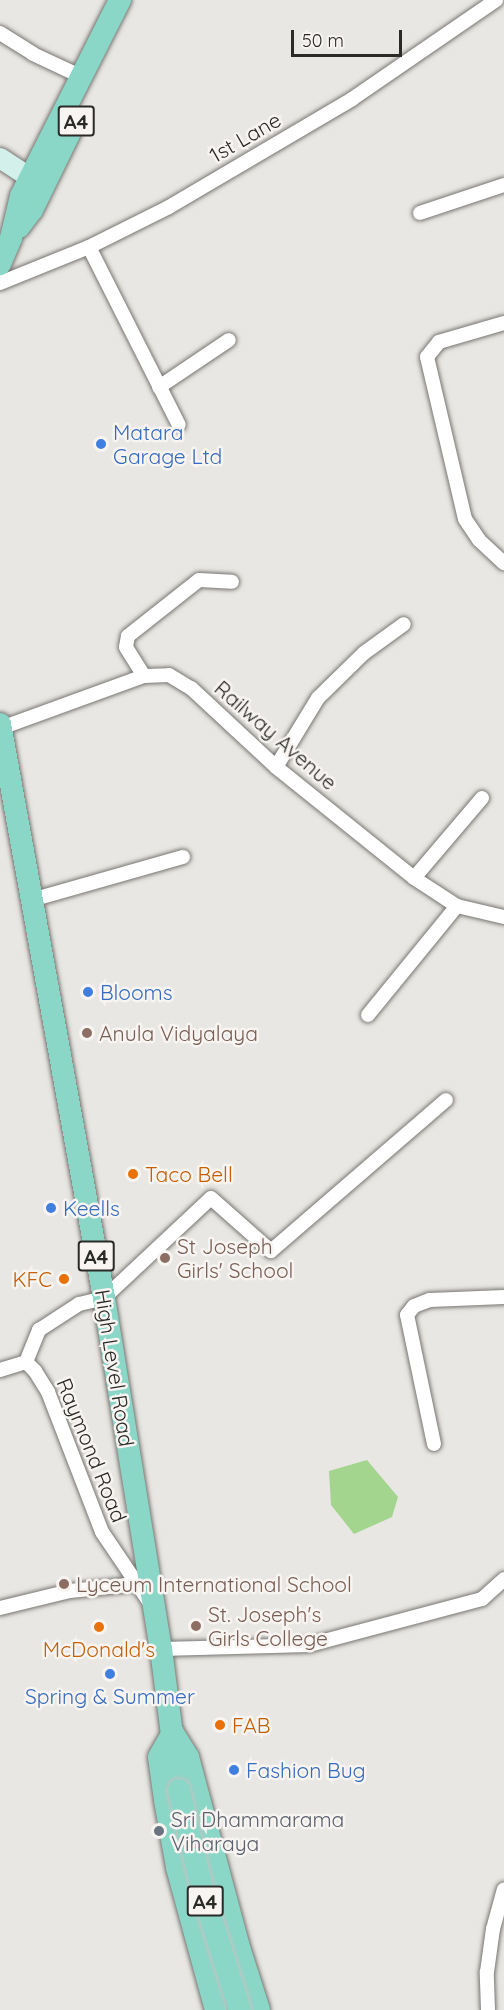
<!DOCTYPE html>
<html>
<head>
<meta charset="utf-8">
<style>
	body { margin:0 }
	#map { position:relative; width:504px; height:2010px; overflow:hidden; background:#e9e7e3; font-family:Quicksand,sans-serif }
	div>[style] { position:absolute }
	.green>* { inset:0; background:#a3d58f }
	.roads { filter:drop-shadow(0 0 2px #787672) drop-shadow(0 0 2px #787672) }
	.minor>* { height:14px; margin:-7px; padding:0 7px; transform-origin:7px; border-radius:7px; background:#fff }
	.secondary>* { height:20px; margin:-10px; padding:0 10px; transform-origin:10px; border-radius:10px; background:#d3f0ea }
	.trunk>* { height:22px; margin:-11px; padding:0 11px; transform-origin:11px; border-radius:11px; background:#8ad7c8 }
	.bridges { filter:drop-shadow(0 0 2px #c3c3c3) drop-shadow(0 0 2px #c3c3c3) }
	.trunk-bridge>* { height:22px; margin:-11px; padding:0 11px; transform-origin:11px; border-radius:11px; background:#8ad7c8 }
	.dots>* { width:16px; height:16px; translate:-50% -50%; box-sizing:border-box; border:3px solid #f7f4f1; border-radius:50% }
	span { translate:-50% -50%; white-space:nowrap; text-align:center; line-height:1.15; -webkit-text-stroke:5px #f7f4f1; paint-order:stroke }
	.shield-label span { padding:2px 4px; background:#f7f4f1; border:2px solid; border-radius:4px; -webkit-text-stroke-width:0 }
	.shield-label { font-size:20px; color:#2a2a28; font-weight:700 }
	.street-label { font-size:21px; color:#2a2a28 }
	.shop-label { font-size:21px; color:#366cbe }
	.left { translate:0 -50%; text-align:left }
	.education-label { font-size:21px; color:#785e54 }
	.food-label { font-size:21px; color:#c56008 }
	.right { translate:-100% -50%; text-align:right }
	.worship-label { font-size:21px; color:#5b616d }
	.scale { position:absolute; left:291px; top:30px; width:111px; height:27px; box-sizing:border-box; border:3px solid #2a2a28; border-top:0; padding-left:8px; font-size:18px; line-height:21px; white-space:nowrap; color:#2a2a28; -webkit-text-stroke:4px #f7f4f1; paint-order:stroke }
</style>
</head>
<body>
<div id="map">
	<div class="green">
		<i style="clip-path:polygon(367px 1460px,398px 1497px,392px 1517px,354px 1534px,331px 1505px,329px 1471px)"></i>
	</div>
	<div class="roads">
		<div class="minor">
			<i style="left:0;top:33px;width:39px;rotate:32deg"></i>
			<i style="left:33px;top:54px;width:54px;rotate:25.1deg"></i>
			<i style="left:420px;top:213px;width:89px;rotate:-18.4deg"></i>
			<i style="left:89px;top:247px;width:199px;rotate:63.2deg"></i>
			<i style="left:0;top:283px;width:96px;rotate:-22deg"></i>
			<i style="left:89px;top:247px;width:89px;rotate:-26.6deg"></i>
			<i style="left:169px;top:207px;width:212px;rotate:-30.5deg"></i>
			<i style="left:352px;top:99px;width:175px;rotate:-34.5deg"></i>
			<i style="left:504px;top:323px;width:68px;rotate:163.7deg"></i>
			<i style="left:439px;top:342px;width:19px;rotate:129deg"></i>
			<i style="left:427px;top:357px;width:166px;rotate:76.8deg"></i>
			<i style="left:465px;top:519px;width:25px;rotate:56deg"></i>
			<i style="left:479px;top:540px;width:34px;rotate:43deg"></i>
			<i style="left:159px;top:387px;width:84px;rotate:-33.9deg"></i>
			<i style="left:144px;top:676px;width:34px;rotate:-122deg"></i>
			<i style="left:126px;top:647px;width:11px;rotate:-80deg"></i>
			<i style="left:128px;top:636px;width:90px;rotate:-38.3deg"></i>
			<i style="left:199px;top:580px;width:33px;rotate:3deg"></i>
			<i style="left:1px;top:728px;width:152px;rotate:-20deg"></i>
			<i style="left:144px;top:676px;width:25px;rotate:-2deg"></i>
			<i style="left:169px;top:675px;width:26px;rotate:31deg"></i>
			<i style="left:191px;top:688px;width:116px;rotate:42.9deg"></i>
			<i style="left:276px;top:767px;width:177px;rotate:38.8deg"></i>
			<i style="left:414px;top:878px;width:51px;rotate:33.1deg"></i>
			<i style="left:457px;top:906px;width:48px;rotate:13.2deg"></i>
			<i style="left:276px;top:767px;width:81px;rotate:-58.7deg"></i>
			<i style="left:318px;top:698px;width:64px;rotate:-44.4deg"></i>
			<i style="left:364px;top:653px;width:49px;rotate:-35.9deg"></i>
			<i style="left:414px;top:878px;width:105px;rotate:-49.6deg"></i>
			<i style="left:31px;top:900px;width:158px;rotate:-15.8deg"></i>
			<i style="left:368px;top:1015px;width:141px;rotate:-50.8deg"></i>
			<i style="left:26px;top:1362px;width:35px;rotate:-68deg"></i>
			<i style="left:39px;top:1330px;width:48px;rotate:-33deg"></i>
			<i style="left:79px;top:1304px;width:26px;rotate:-13deg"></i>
			<i style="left:104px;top:1298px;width:146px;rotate:-43.1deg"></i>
			<i style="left:211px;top:1198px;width:80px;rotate:41.5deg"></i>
			<i style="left:271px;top:1251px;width:231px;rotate:-40.8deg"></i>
			<i style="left:0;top:1370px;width:27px;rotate:-17deg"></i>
			<i style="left:26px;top:1362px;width:13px;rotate:45deg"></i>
			<i style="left:35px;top:1371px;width:25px;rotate:58deg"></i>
			<i style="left:48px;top:1392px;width:150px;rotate:68.9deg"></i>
			<i style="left:102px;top:1532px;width:86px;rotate:55.9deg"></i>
			<i style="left:434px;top:1444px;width:132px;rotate:-101.8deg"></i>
			<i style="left:407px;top:1315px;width:11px;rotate:-52deg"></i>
			<i style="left:414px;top:1306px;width:17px;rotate:-21deg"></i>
			<i style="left:430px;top:1300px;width:74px;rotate:-2.3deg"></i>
			<i style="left:0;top:1608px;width:72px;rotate:-13.7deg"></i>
			<i style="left:70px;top:1591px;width:67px;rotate:-6deg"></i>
			<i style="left:161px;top:1649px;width:148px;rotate:-1.5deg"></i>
			<i style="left:309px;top:1645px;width:179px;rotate:-14.9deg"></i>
			<i style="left:482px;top:1599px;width:30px;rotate:-42deg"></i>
			<i style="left:488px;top:2010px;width:38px;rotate:-92deg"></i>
			<i style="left:487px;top:1972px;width:43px;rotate:-82.1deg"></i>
			<i style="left:493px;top:1929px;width:41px;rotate:-74.6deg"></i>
		</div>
		<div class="secondary">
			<i style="left:0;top:158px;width:51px;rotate:33.1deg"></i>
		</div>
		<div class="trunk">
			<i style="left:19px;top:227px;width:21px;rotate:-53deg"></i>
			<i style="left:32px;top:210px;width:87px;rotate:-64deg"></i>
			<i style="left:0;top:264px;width:28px;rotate:-67deg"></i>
			<i style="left:11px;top:238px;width:43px;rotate:-76.6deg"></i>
			<i style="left:21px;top:196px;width:220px;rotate:-63.2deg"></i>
			<i style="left:0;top:724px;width:583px;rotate:79.73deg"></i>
			<i style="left:104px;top:1298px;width:356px;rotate:80.8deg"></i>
			<i style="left:161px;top:1649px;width:142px;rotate:82.7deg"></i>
			<i style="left:216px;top:2010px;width:148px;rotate:-105.3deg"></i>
			<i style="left:177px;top:1867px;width:68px;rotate:-100.2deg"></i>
			<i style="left:165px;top:1800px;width:43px;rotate:-97.9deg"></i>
			<i style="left:159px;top:1757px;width:28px;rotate:-60deg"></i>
			<i style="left:173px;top:1733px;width:28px;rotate:58deg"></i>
			<i style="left:188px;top:1757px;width:194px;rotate:75deg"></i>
			<i style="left:238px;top:1944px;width:69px;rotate:72.3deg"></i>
		</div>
	</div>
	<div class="bridges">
		<div class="trunk-bridge">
			<i style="left:179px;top:1790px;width:106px;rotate:76.9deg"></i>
			<i style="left:203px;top:1893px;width:123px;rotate:72.5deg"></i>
		</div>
	</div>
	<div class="dots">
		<i style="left:101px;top:444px;background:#3f7fe0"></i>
		<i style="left:88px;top:992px;background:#3f7fe0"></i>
		<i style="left:87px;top:1033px;background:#8d6e63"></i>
		<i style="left:133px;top:1174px;background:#e8710a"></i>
		<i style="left:51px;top:1208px;background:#3f7fe0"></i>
		<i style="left:165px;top:1258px;background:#8d6e63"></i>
		<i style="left:64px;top:1279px;background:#e8710a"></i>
		<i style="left:64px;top:1584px;background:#8d6e63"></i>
		<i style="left:196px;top:1626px;background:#8d6e63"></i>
		<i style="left:99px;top:1627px;background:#e8710a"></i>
		<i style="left:110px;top:1674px;background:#3f7fe0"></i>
		<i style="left:220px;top:1725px;background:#e8710a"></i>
		<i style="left:234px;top:1770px;background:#3f7fe0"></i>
		<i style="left:159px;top:1831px;background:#6b7280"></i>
	</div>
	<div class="shield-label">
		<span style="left:76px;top:121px">A4</span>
		<span style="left:96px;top:1256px">A4</span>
		<span style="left:205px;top:1901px">A4</span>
	</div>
	<div class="street-label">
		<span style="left:245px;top:137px;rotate:-30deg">1st Lane</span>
		<span style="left:276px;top:735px;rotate:41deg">Railway Avenue</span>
		<span style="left:115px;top:1368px;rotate:81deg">High Level Road</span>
		<span style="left:92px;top:1450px;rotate:68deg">Raymond Road</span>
	</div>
	<div class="shop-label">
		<span class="left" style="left:113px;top:444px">Matara<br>Garage Ltd</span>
		<span class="left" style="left:100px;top:992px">Blooms</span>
		<span class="left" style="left:63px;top:1208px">Keells</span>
		<span style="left:110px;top:1696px">Spring &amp; Summer</span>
		<span class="left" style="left:246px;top:1770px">Fashion Bug</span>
	</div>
	<div class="education-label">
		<span class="left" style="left:99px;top:1033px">Anula Vidyalaya</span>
		<span class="left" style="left:177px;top:1258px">St Joseph<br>Girls' School</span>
		<span class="left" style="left:76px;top:1584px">Lyceum International School</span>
		<span class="left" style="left:208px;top:1626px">St. Joseph's<br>Girls College</span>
	</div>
	<div class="food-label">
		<span class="left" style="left:145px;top:1174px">Taco Bell</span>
		<span class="right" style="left:52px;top:1279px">KFC</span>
		<span style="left:99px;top:1649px">McDonald's</span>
		<span class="left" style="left:232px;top:1725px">FAB</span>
	</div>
	<div class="worship-label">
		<span class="left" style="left:171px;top:1831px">Sri Dhammarama<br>Viharaya</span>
	</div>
	<div class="scale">50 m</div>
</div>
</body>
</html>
